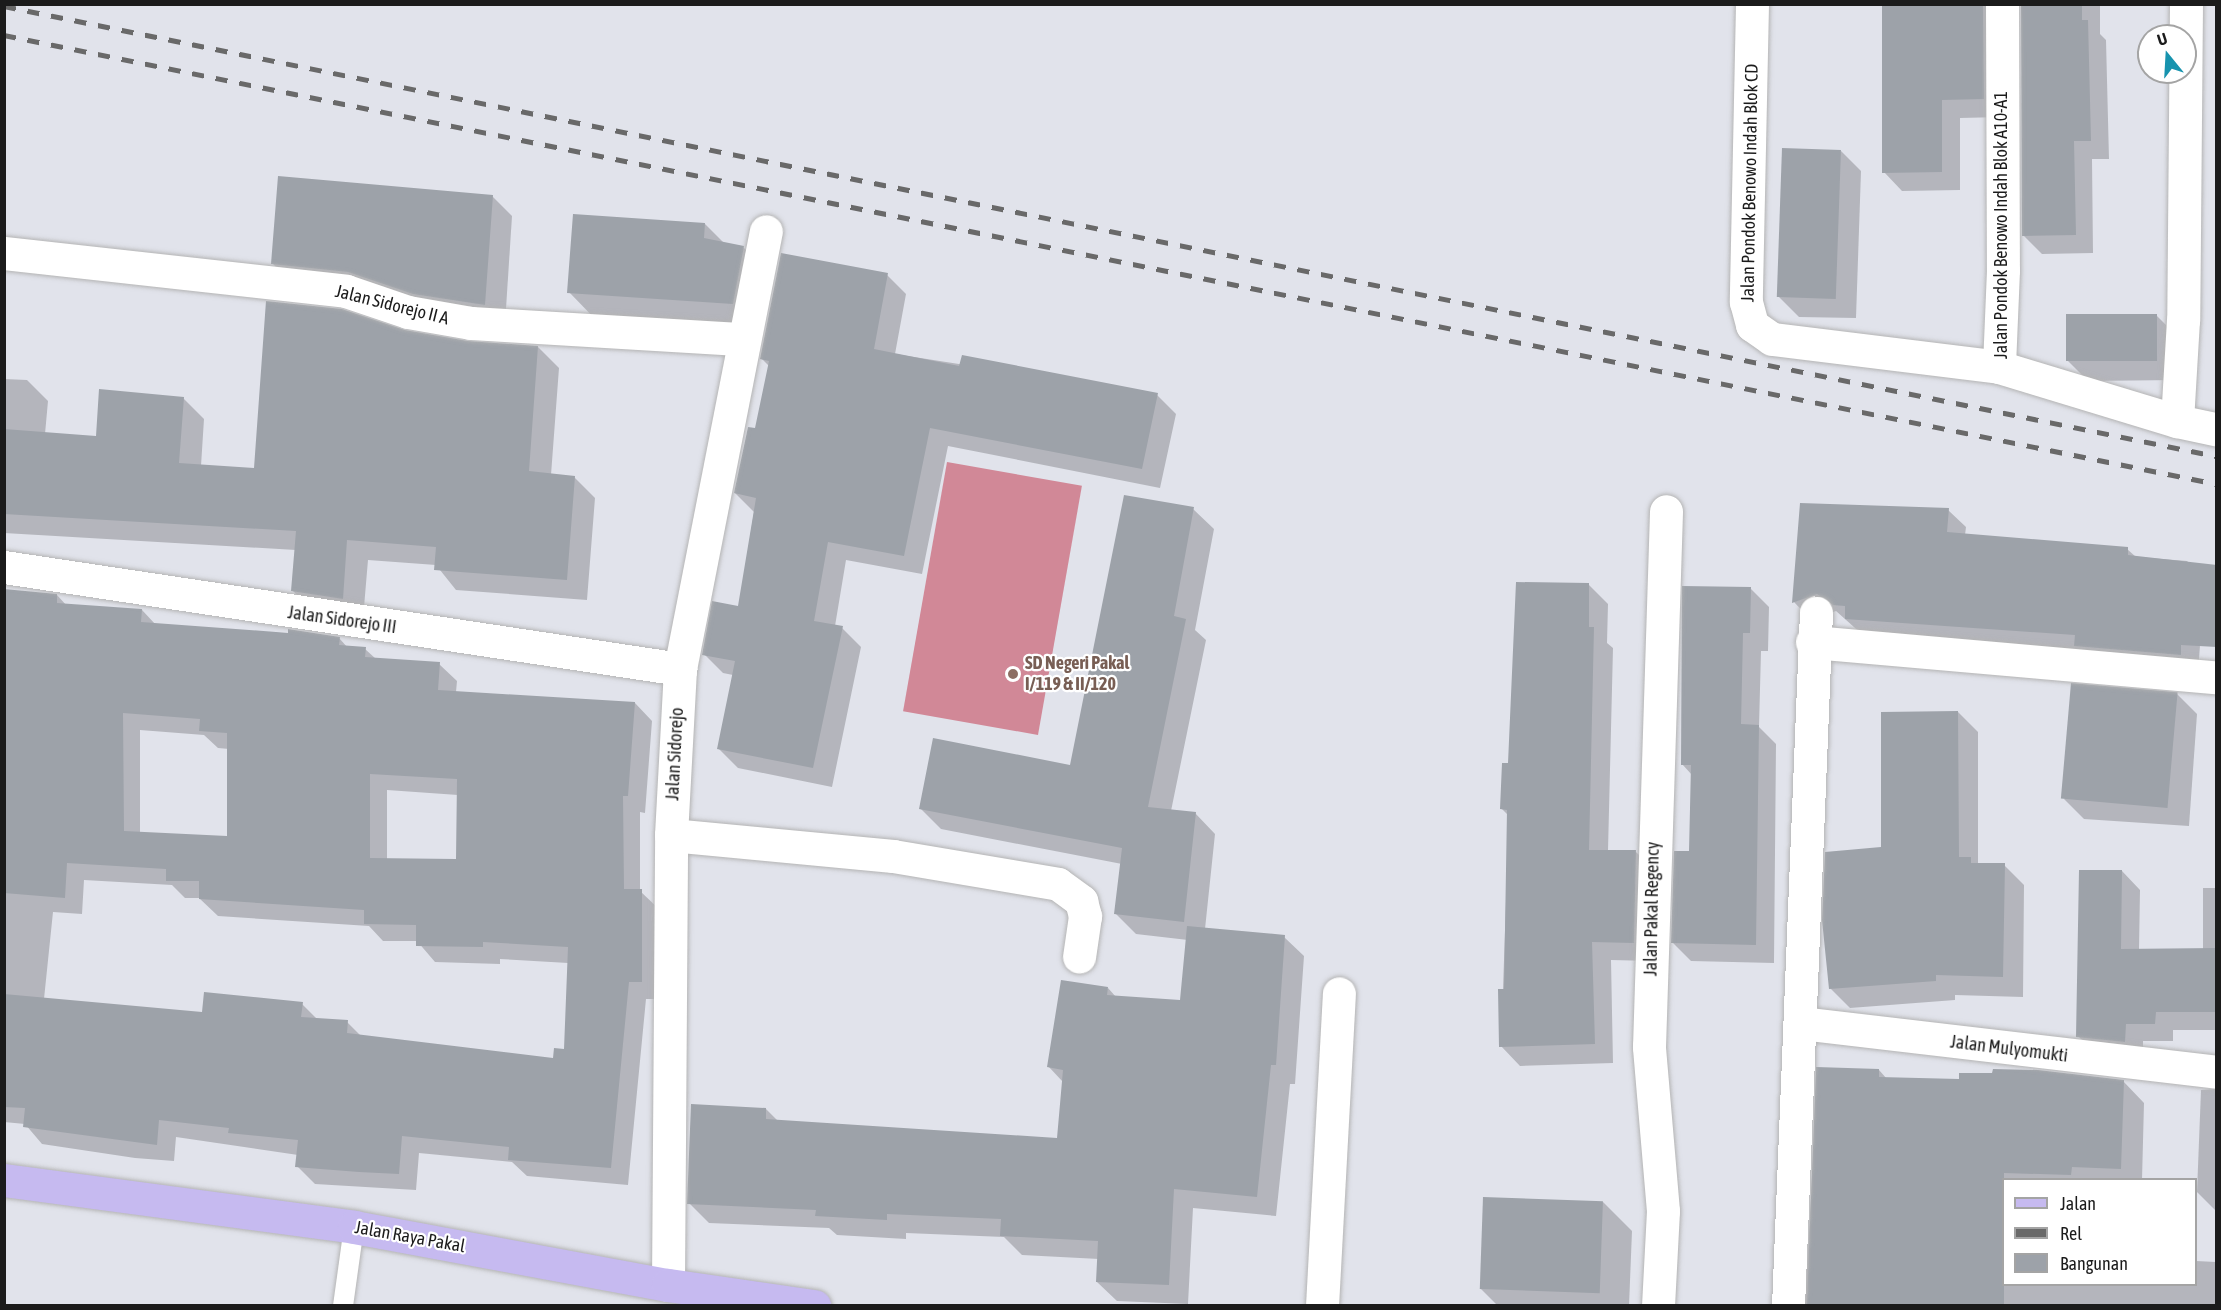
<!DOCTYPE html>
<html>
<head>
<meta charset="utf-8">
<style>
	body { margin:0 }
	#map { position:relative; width:2221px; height:1310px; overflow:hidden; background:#e1e3eb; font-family:"Asap Condensed",sans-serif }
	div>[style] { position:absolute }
	.pitch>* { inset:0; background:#d18897; transform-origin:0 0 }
	.shadow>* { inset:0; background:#0003 }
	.building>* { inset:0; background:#9da2a9; transform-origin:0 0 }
	.roads { filter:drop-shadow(0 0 2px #b4b4b4) drop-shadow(0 0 2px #b4b4b4) }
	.lane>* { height:20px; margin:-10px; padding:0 10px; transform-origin:10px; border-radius:10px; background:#fff }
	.street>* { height:33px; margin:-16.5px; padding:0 16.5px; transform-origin:16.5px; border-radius:16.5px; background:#fff }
	.secondary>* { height:33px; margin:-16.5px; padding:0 16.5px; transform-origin:16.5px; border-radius:16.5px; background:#c6baf0 }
	.rail>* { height:4.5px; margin-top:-2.25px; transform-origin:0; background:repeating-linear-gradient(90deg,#696969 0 12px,transparent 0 24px) }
	.dots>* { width:16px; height:16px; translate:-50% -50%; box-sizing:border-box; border:3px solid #fff; border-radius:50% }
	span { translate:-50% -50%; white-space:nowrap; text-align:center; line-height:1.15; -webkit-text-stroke:4.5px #fff; paint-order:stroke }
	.street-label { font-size:18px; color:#1b1b1b }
	.education-label { font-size:18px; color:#785e54; font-weight:700 }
	.left { translate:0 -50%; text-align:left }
	.frame { position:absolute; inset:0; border:6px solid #1b1b1b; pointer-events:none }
	.legend { position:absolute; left:2002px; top:1178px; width:195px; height:108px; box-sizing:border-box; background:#fff; border:2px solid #a4a4a4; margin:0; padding:8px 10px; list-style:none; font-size:18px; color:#1b1b1b }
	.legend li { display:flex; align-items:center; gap:12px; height:30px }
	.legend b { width:30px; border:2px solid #a4a4a4 }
	.north { position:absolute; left:2137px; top:24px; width:60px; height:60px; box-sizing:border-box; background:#fff; border:2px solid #a4a4a4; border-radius:50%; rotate:342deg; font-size:16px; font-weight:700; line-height:24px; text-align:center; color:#1b1b1b }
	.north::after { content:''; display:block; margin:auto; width:21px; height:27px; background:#1793ae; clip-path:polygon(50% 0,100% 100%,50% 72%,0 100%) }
</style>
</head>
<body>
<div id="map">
	<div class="pitch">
		<i style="left:947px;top:462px;width:137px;height:253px;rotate:10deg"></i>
	</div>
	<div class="shadow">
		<i style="clip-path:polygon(1883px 4px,2100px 4px,2100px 34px,2106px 40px,2109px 159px,2092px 159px,2093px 253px,2042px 254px,2023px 235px,2022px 6px,2011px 6px,2002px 117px,1960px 118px,1960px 190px,1902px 191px,1884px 172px)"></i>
		<i style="clip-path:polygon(1841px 151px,1861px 171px,1856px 318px,1799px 317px,1779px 297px)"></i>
		<i style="clip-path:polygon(492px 196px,512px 216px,505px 324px,292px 283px,272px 263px)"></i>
		<i style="clip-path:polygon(705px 224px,724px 243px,743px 247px,772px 276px,761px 333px,598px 322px,569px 292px)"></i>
		<i style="clip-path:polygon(887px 275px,906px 294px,895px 354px,1157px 395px,1176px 414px,1160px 488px,948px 446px,922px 574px,846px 560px,835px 626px,842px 628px,861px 647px,832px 787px,738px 768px,719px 749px,733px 675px,723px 673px,704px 654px,739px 608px,754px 512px,735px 493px,756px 430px,770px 367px,762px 359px)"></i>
		<i style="clip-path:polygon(2156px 315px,2176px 335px,2177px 380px,2088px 381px,2068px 361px)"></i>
		<i style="clip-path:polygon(404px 332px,468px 343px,538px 347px,559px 368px,551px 475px,574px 477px,595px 498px,587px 600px,456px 590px,436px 565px,368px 560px,363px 619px,314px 612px,293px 591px,296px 550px,4px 533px,4px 379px,27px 380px,48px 401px,45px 434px,97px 437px,183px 398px,204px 419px,201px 466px,255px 470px)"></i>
		<i style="clip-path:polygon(1193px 509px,1214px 529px,1195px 630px,1206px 640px,1171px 811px,1195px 813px,1215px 834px,1205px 929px,1284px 937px,1304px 956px,1295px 1084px,1290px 1084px,1276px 1216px,1193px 1208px,1188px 1304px,1117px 1301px,1097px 1282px,1099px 1259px,1022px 1255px,1004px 1237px,906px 1233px,906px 1239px,837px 1235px,829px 1228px,709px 1223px,689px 1203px,766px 1109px,778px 1121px,1058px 1140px,1063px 1082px,1048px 1066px,1108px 988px,1116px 997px,1181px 1002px,1188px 940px,1136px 934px,1116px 914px,1122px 864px,941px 829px,921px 809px,1071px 767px)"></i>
		<i style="clip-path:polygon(1948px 510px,1966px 527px,1965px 535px,2127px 549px,2136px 557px,2187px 561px,2205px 579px,2198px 672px,1864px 636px,1836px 611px,1811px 620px,1794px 602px)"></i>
		<i style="clip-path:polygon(1589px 585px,1608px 604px,1607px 643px,1613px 648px,1608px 851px,1636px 852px,1655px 871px,1652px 961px,1611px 960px,1613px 1063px,1520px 1066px,1501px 1046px,1509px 816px,1502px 809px,1510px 764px)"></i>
		<i style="clip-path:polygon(1751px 589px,1769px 607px,1768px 651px,1761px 651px,1759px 727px,1776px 744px,1774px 963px,1691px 961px,1673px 943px,1690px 853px,1692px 775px,1682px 764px)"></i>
		<i style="clip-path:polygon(evenodd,4px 591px,57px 595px,67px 606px,142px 610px,156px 625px,339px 638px,348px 648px,365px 649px,376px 659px,439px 664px,457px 681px,456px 692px,635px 703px,652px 721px,645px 813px,640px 812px,640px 891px,659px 909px,659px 999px,646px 999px,628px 1185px,527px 1176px,512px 1162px,419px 1153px,416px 1190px,315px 1184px,297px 1166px,298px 1155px,176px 1137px,174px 1161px,135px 1158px,42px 1144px,25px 1124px,4px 1122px,4px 591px,140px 730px,204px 735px,218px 748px,229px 749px,228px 837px,140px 833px,140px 730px,4px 591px,387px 790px,458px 795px,457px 860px,387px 860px,387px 790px,4px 591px,84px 880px,172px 885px,185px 898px,199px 898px,218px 916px,369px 926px,383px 941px,417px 941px,435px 962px,500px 964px,500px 959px,568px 963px,565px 1051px,555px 1060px,362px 1037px,347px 1022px,318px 1020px,302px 1004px,204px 1014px,44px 999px,53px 912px,82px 914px,84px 880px)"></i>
		<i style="clip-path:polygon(2177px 694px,2197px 714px,2189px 826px,2084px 819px,2064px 799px)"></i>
		<i style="clip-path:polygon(1958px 712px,1978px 732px,1978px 865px,2004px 865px,2024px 885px,2023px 997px,1955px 995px,1955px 1000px,1850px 1008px,1830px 988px)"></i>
		<i style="clip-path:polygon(2122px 871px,2140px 890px,2139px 950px,2203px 950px,2203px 888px,2216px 888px,2216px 1030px,2173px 1030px,2173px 1041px,2143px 1041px,2143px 1060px,2096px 1054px,2078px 1036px)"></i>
		<i style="clip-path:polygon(1818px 1068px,1879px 1070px,1887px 1079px,2123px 1081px,2144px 1103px,2142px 1180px,2004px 1180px,2004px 1284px,2196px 1284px,2196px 1261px,2216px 1262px,2216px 1306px,1805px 1306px)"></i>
		<i style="clip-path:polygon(2216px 1089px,2216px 1211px,2197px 1192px,2201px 1090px)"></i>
		<i style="clip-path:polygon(1603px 1202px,1632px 1231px,1629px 1306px,1498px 1306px,1481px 1289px)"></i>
	</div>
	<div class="building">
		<i style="clip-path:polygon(1882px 4px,1983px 4px,1984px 99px,1942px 100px,1942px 172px,1882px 173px)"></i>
		<i style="clip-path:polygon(2021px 4px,2082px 4px,2082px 20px,2088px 20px,2091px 141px,2074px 141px,2076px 235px,2022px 236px)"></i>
		<i style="left:1782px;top:148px;width:59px;height:149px;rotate:2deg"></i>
		<i style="clip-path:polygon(278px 176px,493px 195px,485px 305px,413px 294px,348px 272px,271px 264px)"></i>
		<i style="clip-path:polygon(573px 214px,705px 223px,704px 238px,744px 246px,733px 304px,567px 293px)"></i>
		<i style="clip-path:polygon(781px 253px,888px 273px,874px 349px,959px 366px,962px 355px,1158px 393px,1142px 469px,930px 428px,904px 556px,828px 542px,814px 621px,843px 626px,813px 768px,717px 749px,735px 661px,702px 655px,712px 601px,738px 606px,756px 498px,734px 493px,748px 427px,755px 428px,769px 361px,760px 359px)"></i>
		<i style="clip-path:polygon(266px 301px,342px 309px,405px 330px,468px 341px,538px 346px,529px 471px,575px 476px,567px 580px,434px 570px,436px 547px,347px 540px,343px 599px,291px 591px,296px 531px,4px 514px,4px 429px,96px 436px,99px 389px,184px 397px,179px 463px,254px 468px)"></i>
		<i style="left:2066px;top:314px;width:91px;height:47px"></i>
		<i style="clip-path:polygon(1124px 495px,1194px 507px,1174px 616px,1186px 619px,1148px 807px,1196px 812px,1184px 922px,1114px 914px,1122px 848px,919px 809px,933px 738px,1070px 765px)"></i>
		<i style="clip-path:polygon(1800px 503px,1949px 508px,1947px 532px,2128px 547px,2128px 555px,2217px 565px,2217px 647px,2181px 645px,2181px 655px,2074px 646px,2075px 635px,1845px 619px,1845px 606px,1833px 605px,1817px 594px,1792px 603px)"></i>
		<i style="clip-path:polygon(1516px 582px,1589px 583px,1589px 627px,1594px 627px,1589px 850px,1636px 850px,1634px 943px,1592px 942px,1595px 1044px,1499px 1047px,1498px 989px,1504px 989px,1507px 810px,1500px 809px,1502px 763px,1508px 763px)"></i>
		<i style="clip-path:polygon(1682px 586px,1751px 587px,1750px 633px,1743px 633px,1741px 724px,1759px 725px,1756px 945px,1671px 943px,1674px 851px,1689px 851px,1691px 765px,1681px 765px)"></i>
		<i style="clip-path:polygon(evenodd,4px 589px,57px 594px,57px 603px,142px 609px,141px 622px,276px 632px,288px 633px,288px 629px,340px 637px,339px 645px,366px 647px,365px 657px,440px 662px,438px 690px,635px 702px,628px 796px,623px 796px,624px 889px,642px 889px,642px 982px,629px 982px,611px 1168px,508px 1160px,509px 1147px,402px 1136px,399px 1174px,359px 1172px,295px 1167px,298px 1140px,228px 1133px,229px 1128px,159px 1120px,157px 1145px,23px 1127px,25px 1108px,4px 1107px,4px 994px,202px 1012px,204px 992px,303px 1002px,301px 1017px,348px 1020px,347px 1033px,553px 1058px,554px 1048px,564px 1049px,568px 947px,483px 942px,483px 947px,416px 946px,416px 925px,364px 924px,364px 910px,199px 899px,199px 881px,166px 881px,166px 869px,67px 863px,65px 898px,4px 893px,4px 589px,123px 713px,200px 719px,199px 731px,227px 733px,227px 836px,124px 831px,123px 713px,4px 589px,370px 774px,457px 779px,456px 859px,370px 858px,370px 774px)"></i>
		<i style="left:2071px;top:683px;width:107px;height:116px;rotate:5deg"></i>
		<i style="clip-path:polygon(1958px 711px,1959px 857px,1971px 857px,1971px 863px,2005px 863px,2003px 977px,1936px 975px,1936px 981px,1829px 989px,1822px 920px,1825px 852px,1881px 847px,1881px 712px)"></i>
		<i style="clip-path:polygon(2079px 870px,2122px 870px,2121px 949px,2217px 948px,2217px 1012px,2156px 1012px,2155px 1024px,2126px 1024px,2125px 1042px,2076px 1037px)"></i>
		<i style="clip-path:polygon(1187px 926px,1285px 935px,1276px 1065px,1271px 1065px,1257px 1197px,1174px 1189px,1169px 1285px,1096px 1282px,1098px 1241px,1000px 1236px,1001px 1219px,887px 1214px,887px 1220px,815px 1216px,816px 1210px,687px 1204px,691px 1104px,766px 1108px,766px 1119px,1057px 1138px,1063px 1070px,1047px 1067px,1061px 980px,1108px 987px,1107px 995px,1180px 1000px)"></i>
		<i style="clip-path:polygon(1816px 1067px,1879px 1069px,1879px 1077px,1959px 1079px,1959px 1073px,1992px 1073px,1993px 1069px,2038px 1070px,2124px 1080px,2121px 1169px,2072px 1167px,2071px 1175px,2004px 1173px,2004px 1305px,1807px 1304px)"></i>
		<i style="left:1483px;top:1197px;width:120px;height:92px;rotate:2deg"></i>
	</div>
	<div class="roads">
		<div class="lane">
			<i style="left:343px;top:1306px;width:80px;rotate:-82.1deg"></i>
		</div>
		<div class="street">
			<i style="left:1752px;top:4px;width:298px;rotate:91.2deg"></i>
			<i style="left:1746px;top:302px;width:24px;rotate:75deg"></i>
			<i style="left:1752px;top:325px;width:24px;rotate:35deg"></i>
			<i style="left:1772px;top:339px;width:229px;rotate:7deg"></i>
			<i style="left:2002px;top:4px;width:266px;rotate:89.8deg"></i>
			<i style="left:2003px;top:270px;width:97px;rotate:92.4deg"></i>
			<i style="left:1999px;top:367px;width:186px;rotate:16.9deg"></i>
			<i style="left:2186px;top:4px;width:316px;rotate:90.5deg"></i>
			<i style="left:2183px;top:320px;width:101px;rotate:93.4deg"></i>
			<i style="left:2177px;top:421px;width:40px;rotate:12deg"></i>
			<i style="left:4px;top:253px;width:344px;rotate:6.3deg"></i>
			<i style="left:346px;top:291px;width:65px;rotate:18.7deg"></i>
			<i style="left:408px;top:312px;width:64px;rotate:9.9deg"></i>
			<i style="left:471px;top:323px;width:273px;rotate:3.4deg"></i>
			<i style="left:4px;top:567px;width:684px;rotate:8.58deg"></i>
			<i style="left:1812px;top:642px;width:406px;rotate:5deg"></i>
			<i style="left:671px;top:835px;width:223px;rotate:5.4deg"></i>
			<i style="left:893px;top:856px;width:167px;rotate:9.6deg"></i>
			<i style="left:1058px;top:884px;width:29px;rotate:36deg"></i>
			<i style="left:1081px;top:901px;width:16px;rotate:75deg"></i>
			<i style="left:1085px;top:916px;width:41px;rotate:98.3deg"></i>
			<i style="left:1801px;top:1023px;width:418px;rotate:6.7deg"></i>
			<i style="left:668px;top:1285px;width:450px;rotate:-89.6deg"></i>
			<i style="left:671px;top:835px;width:166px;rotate:-86.9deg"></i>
			<i style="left:680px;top:669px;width:446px;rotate:-78.9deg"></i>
			<i style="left:1322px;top:1306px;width:313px;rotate:-86.9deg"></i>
			<i style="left:1658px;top:1306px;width:95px;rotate:-87deg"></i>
			<i style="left:1663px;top:1211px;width:165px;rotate:-94.9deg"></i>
			<i style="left:1649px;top:1047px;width:536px;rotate:-88.18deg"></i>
			<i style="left:1788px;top:1306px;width:694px;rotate:-87.69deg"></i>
		</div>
		<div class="secondary">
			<i style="left:4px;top:1180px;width:353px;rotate:7.6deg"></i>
			<i style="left:354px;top:1227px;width:319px;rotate:10.5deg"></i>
			<i style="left:668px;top:1285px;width:148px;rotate:8.2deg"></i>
		</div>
	</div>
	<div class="rail">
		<i style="left:4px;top:6px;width:2257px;rotate:11.5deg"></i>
		<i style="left:4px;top:35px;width:2257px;rotate:11.47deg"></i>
	</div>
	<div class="dots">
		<i style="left:1013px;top:674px;background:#8d6e63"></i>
	</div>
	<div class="street-label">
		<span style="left:1750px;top:183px;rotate:-89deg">Jalan Pondok Benowo Indah Blok CD</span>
		<span style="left:2001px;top:225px;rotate:-90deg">Jalan Pondok Benowo Indah Blok A10-A1</span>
		<span style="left:392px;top:305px;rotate:14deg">Jalan Sidorejo II A</span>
		<span style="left:342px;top:620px;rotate:8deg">Jalan Sidorejo III</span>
		<span style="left:675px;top:754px;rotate:-87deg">Jalan Sidorejo</span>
		<span style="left:1652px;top:909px;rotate:-89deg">Jalan Pakal Regency</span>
		<span style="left:2009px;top:1049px;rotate:7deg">Jalan Mulyomukti</span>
		<span style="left:410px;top:1237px;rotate:10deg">Jalan Raya Pakal</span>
	</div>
	<div class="education-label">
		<span class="left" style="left:1025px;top:674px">SD Negeri Pakal<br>I/119 &amp; II/120</span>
	</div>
	<div class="frame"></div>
	<ul class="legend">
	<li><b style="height:8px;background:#c6baf0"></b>Jalan</li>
	<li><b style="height:8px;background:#696969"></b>Rel</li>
	<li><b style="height:16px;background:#9da2a9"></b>Bangunan</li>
	</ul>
	<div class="north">U</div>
</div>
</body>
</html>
